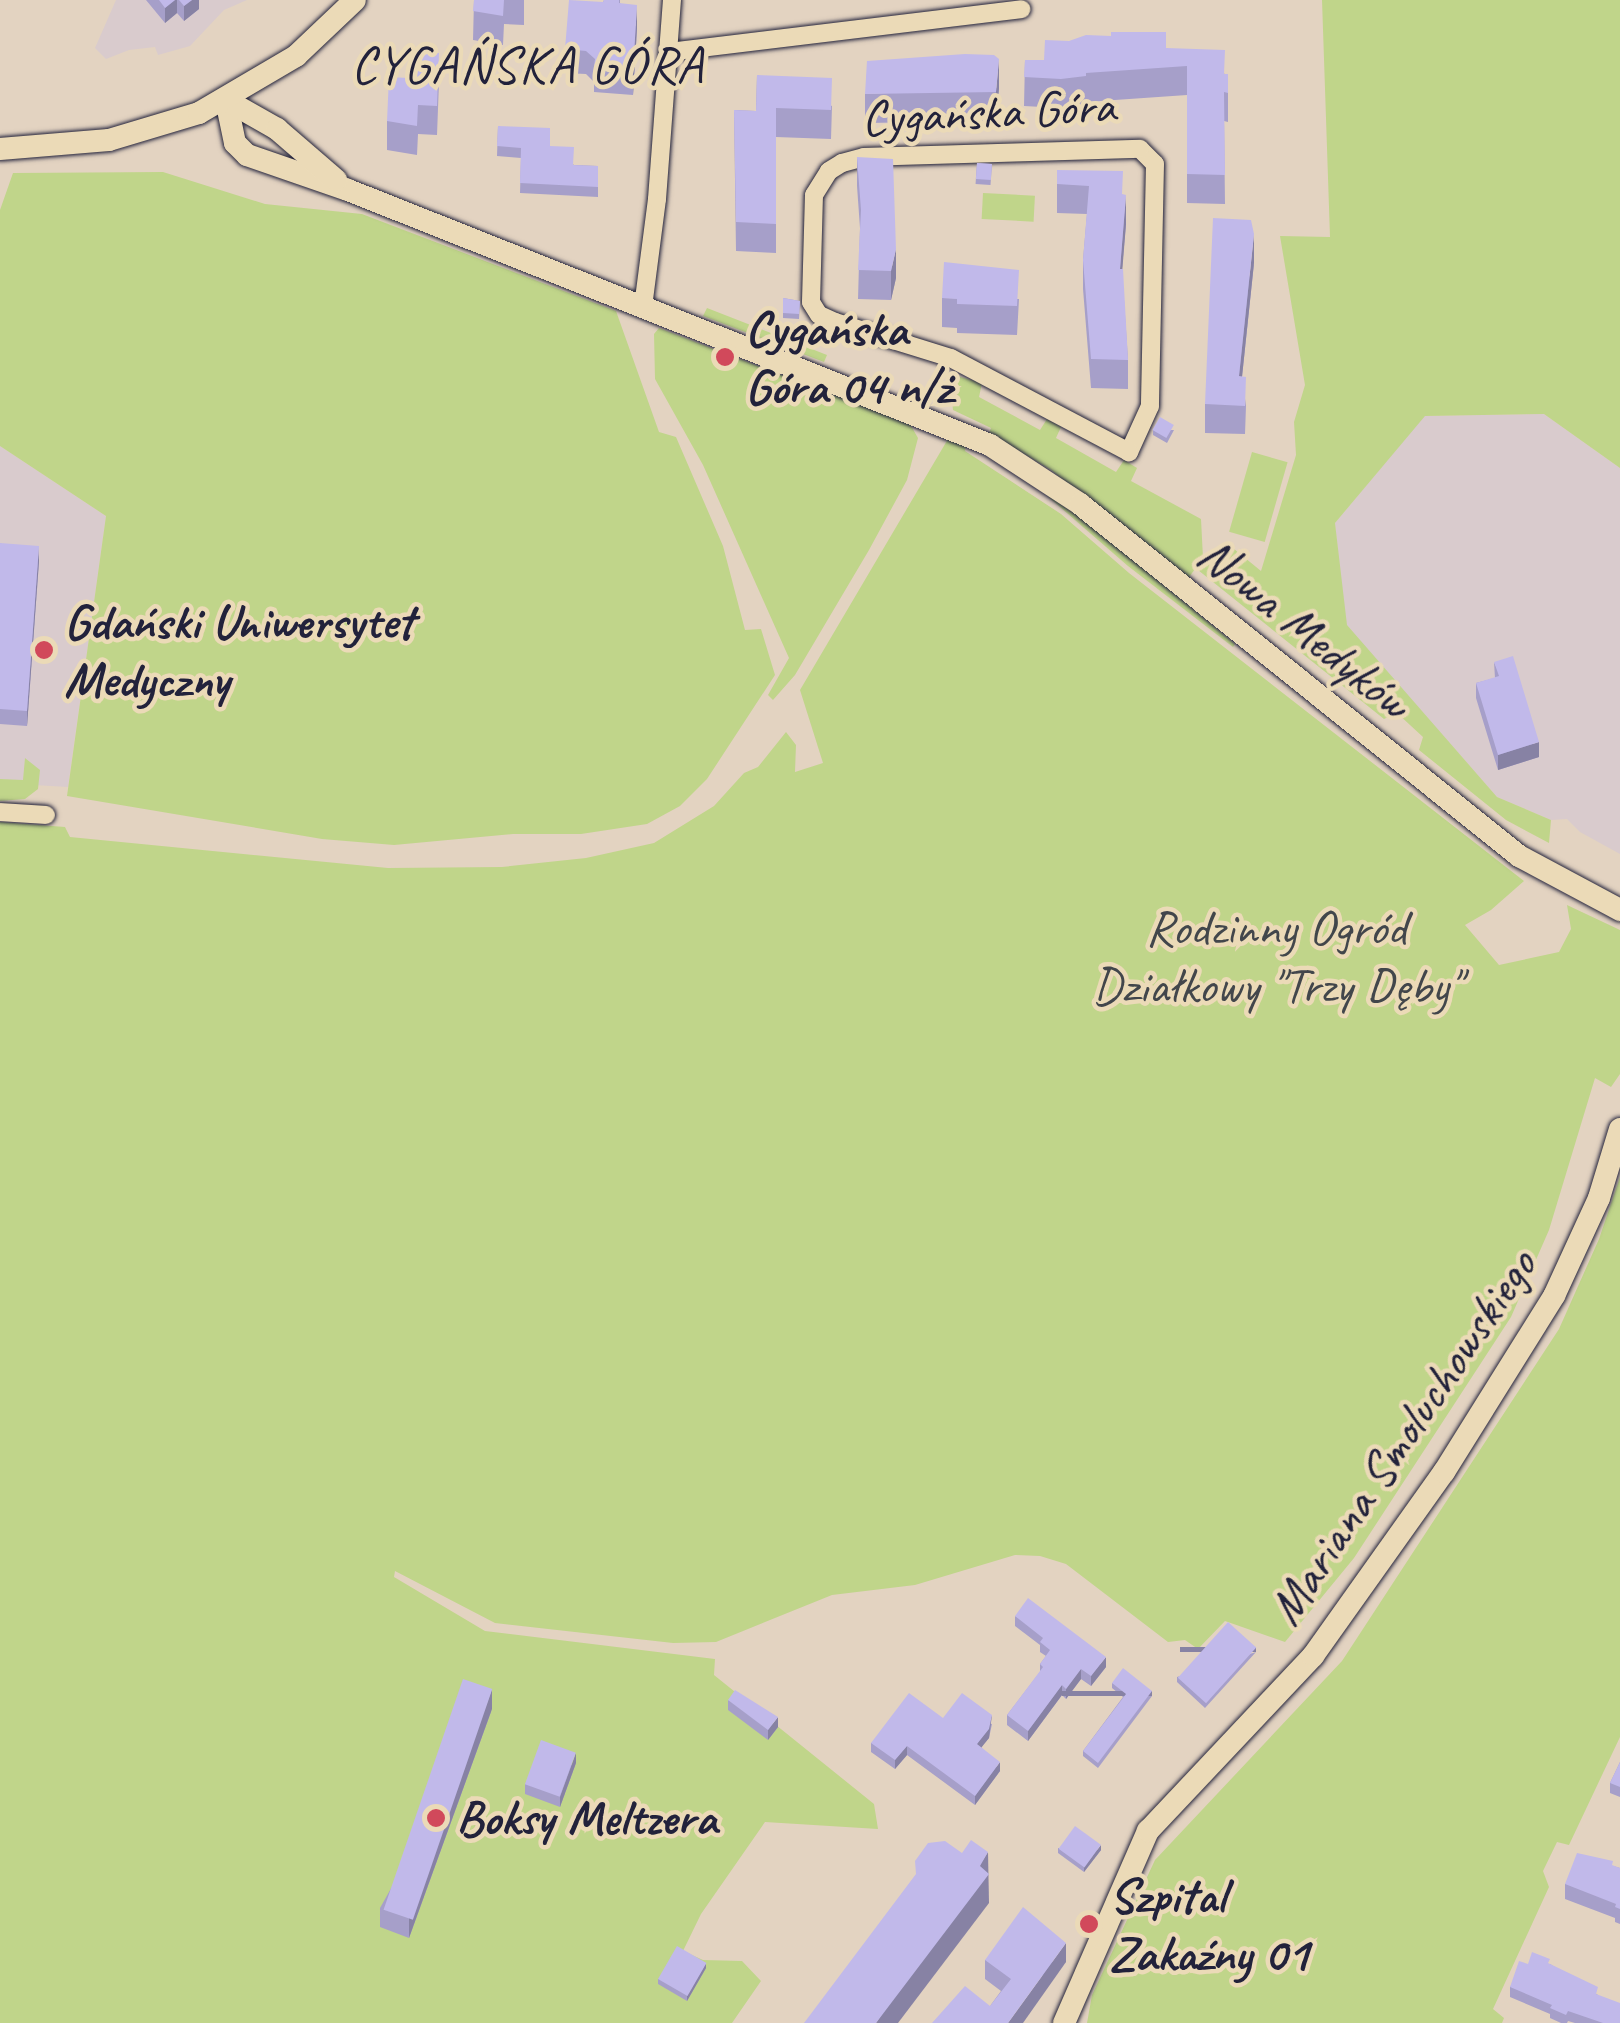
<!DOCTYPE html>
<html>
<head>
<meta charset="utf-8">
<style>
	body { margin:0 }
	#map { position:relative; width:1620px; height:2023px; overflow:hidden; background:#e3d3c1; font-family:Caveat,sans-serif }
	div>[style] { position:absolute }
	.built>* { inset:0; background:#d9cbcd }
	.green>* { inset:0; background:#c0d58a; transform-origin:0 0 }
	.roads { filter:drop-shadow(0 0 2px #22223b) drop-shadow(0 0 2px #22223b) }
	.minor>* { height:18px; margin:-9px; padding:0 9px; transform-origin:9px; border-radius:9px; background:#ebdab7 }
	.tertiary>* { height:22px; margin:-11px; padding:0 11px; transform-origin:11px; border-radius:11px; background:#ebdab7 }
	.wall>* { inset:0; background:#a69fc9; transform-origin:0 0 }
	.shaded-wall>* { inset:0; background:#8782a4; transform-origin:0 0 }
	.building>* { inset:0; background:#c1b9ea; transform-origin:0 0 }
	.dots>* { width:28px; height:28px; translate:-50% -50%; box-sizing:border-box; border:5px solid #ebdab7; border-radius:50% }
	span { translate:-50% -50%; white-space:nowrap; text-align:center; line-height:1.15; -webkit-text-stroke:9px #ebdab7; paint-order:stroke }
	.street-label { font-size:50px; color:#22223b }
	.poi-label { font-size:50px; color:#22223b; font-weight:700 }
	.left { translate:0 -50%; text-align:left }
	.park-label { font-size:50px; color:#42464b }
	.neighbourhood-label { font-size:52px; color:#22223b; letter-spacing:2.5px }
</style>
</head>
<body>
<div id="map">
	<div class="built">
		<i style="clip-path:polygon(116px 0,247px 0,224px 10px,190px 46px,158px 55px,155px 47px,129px 50px,106px 59px,95px 48px)"></i>
		<i style="clip-path:polygon(1544px 414px,1620px 468px,1620px 854px,1580px 832px,1567px 819px,1551px 820px,1497px 797px,1346px 625px,1335px 523px,1424px 416px)"></i>
		<i style="clip-path:polygon(0 446px,106px 516px,68px 787px,0 783px)"></i>
	</div>
	<div class="green">
		<i style="clip-path:polygon(1322px 0,1620px 0,1620px 468px,1544px 414px,1425px 416px,1335px 523px,1347px 625px,1497px 797px,1551px 820px,1549px 843px,1506px 820px,1419px 750px,1423px 737px,1397px 713px,1384px 719px,1198px 570px,1228px 544px,1261px 571px,1296px 455px,1294px 422px,1305px 385px,1280px 236px,1330px 237px)"></i>
		<i style="clip-path:polygon(163px 172px,265px 204px,362px 214px,616px 311px,659px 432px,676px 437px,723px 546px,745px 630px,761px 629px,775px 675px,707px 779px,680px 806px,647px 824px,581px 834px,513px 834px,394px 845px,322px 839px,67px 796px,106px 516px,0 446px,0 210px,13px 173px)"></i>
		<i style="left:983px;top:193px;width:52px;height:26px;rotate:3deg"></i>
		<i style="clip-path:polygon(707px 308px,827px 355px,824px 362px,703px 316px)"></i>
		<i style="clip-path:polygon(659px 328px,910px 424px,918px 438px,907px 480px,869px 550px,795px 675px,773px 700px,768px 695px,789px 658px,703px 465px,655px 379px,654px 334px)"></i>
		<i style="clip-path:polygon(957px 376px,982px 383px,979px 397px,1040px 430px,1047px 419px,1061px 427px,1056px 438px,1116px 472px,1124px 460px,1137px 468px,1131px 481px,1201px 519px,1203px 558px,1187px 580px,1051px 470px,989px 433px,991px 428px,953px 410px,951px 393px,946px 391px)"></i>
		<i style="clip-path:polygon(948px 439px,966px 446px,965px 451px,1061px 514px,1129px 573px,1524px 881px,1491px 910px,1465px 925px,1499px 965px,1559px 952px,1571px 929px,1567px 905px,1620px 930px,1620px 1074px,1611px 1087px,1595px 1078px,1549px 1230px,1511px 1317px,1354px 1558px,1285px 1642px,1225px 1621px,1198px 1649px,1185px 1640px,1168px 1642px,1066px 1564px,1040px 1556px,1015px 1555px,915px 1585px,832px 1595px,716px 1642px,673px 1643px,495px 1623px,395px 1571px,394px 1577px,485px 1631px,715px 1659px,714px 1675px,874px 1804px,878px 1829px,765px 1822px,701px 1914px,683px 1951px,703px 1960px,742px 1961px,761px 1981px,732px 2023px,0 2023px,0 822px,65px 827px,70px 837px,388px 868px,502px 867px,586px 858px,654px 843px,714px 806px,744px 773px,758px 767px,786px 732px,796px 745px,795px 772px,823px 763px,800px 690px)"></i>
		<i style="left:1252px;top:452px;width:37px;height:83px;rotate:16deg"></i>
		<i style="clip-path:polygon(1030px 481px,1089px 524px,1235px 644px,1233px 647px,1128px 566px)"></i>
		<i style="clip-path:polygon(25px 758px,40px 770px,38px 789px,25px 799px,0 801px,0 779px,23px 780px)"></i>
		<i style="clip-path:polygon(1620px 1177px,1620px 1737px,1569px 1845px,1557px 1842px,1543px 1871px,1549px 1887px,1493px 2009px,1504px 2018px,1502px 2023px,1087px 2023px,1092px 1995px,1155px 1860px,1342px 1661px,1559px 1329px,1599px 1239px)"></i>
	</div>
	<div class="roads">
		<div class="minor">
			<i style="left:668px;top:52px;width:356px;rotate:-6.9deg"></i>
			<i style="left:1140px;top:149px;width:21px;rotate:45deg"></i>
			<i style="left:1155px;top:164px;width:242px;rotate:91.2deg"></i>
			<i style="left:1150px;top:406px;width:51px;rotate:114.5deg"></i>
			<i style="left:1129px;top:452px;width:201px;rotate:-152.2deg"></i>
			<i style="left:951px;top:358px;width:121px;rotate:-162.8deg"></i>
			<i style="left:835px;top:322px;width:17px;rotate:-156deg"></i>
			<i style="left:819px;top:315px;width:15px;rotate:-122deg"></i>
			<i style="left:811px;top:302px;width:107px;rotate:-88.4deg"></i>
			<i style="left:814px;top:195px;width:28px;rotate:-58deg"></i>
			<i style="left:829px;top:171px;width:15px;rotate:-32deg"></i>
			<i style="left:842px;top:163px;width:23px;rotate:-15deg"></i>
			<i style="left:864px;top:157px;width:276px;rotate:-1.7deg"></i>
			<i style="left:643px;top:307px;width:109px;rotate:-82.6deg"></i>
			<i style="left:657px;top:199px;width:200px;rotate:-85.7deg"></i>
			<i style="left:0;top:812px;width:46px;rotate:3.7deg"></i>
		</div>
		<div class="tertiary">
			<i style="left:226px;top:100px;width:44px;rotate:78.2deg"></i>
			<i style="left:235px;top:143px;width:17px;rotate:45deg"></i>
			<i style="left:247px;top:155px;width:107px;rotate:19.1deg"></i>
			<i style="left:348px;top:190px;width:691px;rotate:21.66deg"></i>
			<i style="left:990px;top:445px;width:108px;rotate:33.2deg"></i>
			<i style="left:1080px;top:504px;width:563px;rotate:38.72deg"></i>
			<i style="left:1519px;top:856px;width:115px;rotate:28.1deg"></i>
			<i style="left:226px;top:100px;width:59px;rotate:29.6deg"></i>
			<i style="left:277px;top:129px;width:78px;rotate:40.8deg"></i>
			<i style="left:0;top:149px;width:109px;rotate:-4.7deg"></i>
			<i style="left:109px;top:140px;width:94px;rotate:-16.7deg"></i>
			<i style="left:199px;top:113px;width:113px;rotate:-30.4deg"></i>
			<i style="left:296px;top:56px;width:81px;rotate:-43.5deg"></i>
			<i style="left:1064px;top:2023px;width:210px;rotate:-66.4deg"></i>
			<i style="left:1148px;top:1831px;width:241px;rotate:-46.7deg"></i>
			<i style="left:1313px;top:1656px;width:226px;rotate:-54.6deg"></i>
			<i style="left:1444px;top:1472px;width:208px;rotate:-58deg"></i>
			<i style="left:1554px;top:1296px;width:108px;rotate:-65.3deg"></i>
			<i style="left:1599px;top:1198px;width:72px;rotate:-73.1deg"></i>
		</div>
	</div>
	<div class="wall">
		<i style="clip-path:polygon(146px 0,199px 0,199px 9px,184px 21px,177px 13px,165px 23px)"></i>
		<i style="clip-path:polygon(474px 0,524px 0,524px 25px,504px 24px,503px 45px,473px 40px)"></i>
		<i style="clip-path:polygon(604px 0,620px 0,620px 3px,637px 28px,633px 95px,594px 92px,594px 82px,586px 74px,565px 73px,565px 49px,603px 2px)"></i>
		<i style="clip-path:polygon(1166px 48px,1225px 74px,1228px 74px,1228px 122px,1224px 121px,1225px 204px,1187px 203px,1187px 95px,1086px 102px,1086px 105px,1061px 108px,1024px 106px,1025px 60px,1044px 60px)"></i>
		<i style="clip-path:polygon(757px 75px,832px 106px,831px 139px,776px 137px,776px 253px,736px 251px,734px 110px,756px 111px)"></i>
		<i style="clip-path:polygon(439px 82px,437px 135px,418px 134px,417px 155px,387px 150px,387px 121px)"></i>
		<i style="clip-path:polygon(999px 88px,996px 121px,865px 123px,865px 94px)"></i>
		<i style="clip-path:polygon(498px 126px,550px 146px,574px 165px,598px 166px,598px 197px,520px 193px,521px 158px,497px 156px)"></i>
		<i style="clip-path:polygon(857px 157px,896px 278px,891px 300px,858px 299px,860px 228px,857px 186px)"></i>
		<i style="left:977px;top:163px;width:15px;height:21px;rotate:4deg"></i>
		<i style="clip-path:polygon(1057px 170px,1123px 195px,1126px 224px,1122px 269px,1128px 360px,1128px 389px,1091px 388px,1083px 289px,1083px 260px,1087px 214px,1057px 213px)"></i>
		<i style="clip-path:polygon(1254px 263px,1242px 377px,1246px 406px,1245px 434px,1205px 433px,1205px 404px)"></i>
		<i style="clip-path:polygon(783px 298px,800px 301px,799px 319px,783px 318px)"></i>
		<i style="clip-path:polygon(942px 298px,1019px 299px,1017px 335px,957px 333px,957px 328px,942px 327px)"></i>
		<i style="clip-path:polygon(1153px 430px,1174px 430px,1167px 443px,1153px 435px)"></i>
		<i style="clip-path:polygon(0 543px,39px 561px,27px 726px,0 724px)"></i>
		<i style="clip-path:polygon(1494px 662px,1539px 757px,1498px 770px,1476px 698px,1476px 683px,1495px 678px)"></i>
		<i style="clip-path:polygon(1015px 1616px,1106px 1667px,1091px 1686px,1081px 1679px,1066px 1699px,1062px 1695px,1028px 1741px,1007px 1725px,1007px 1715px,1040px 1672px,1040px 1664px,1046px 1656px,1040px 1652px,1040px 1645px,1015px 1626px)"></i>
		<i style="clip-path:polygon(1256px 1652px,1205px 1708px,1177px 1682px,1177px 1677px)"></i>
		<i style="clip-path:polygon(1112px 1683px,1152px 1696px,1098px 1768px,1083px 1756px,1083px 1751px,1123px 1697px,1112px 1688px)"></i>
		<i style="clip-path:polygon(728px 1700px,778px 1727px,768px 1740px,728px 1710px)"></i>
		<i style="clip-path:polygon(492px 1709px,409px 1938px,380px 1927px,380px 1908px)"></i>
		<i style="clip-path:polygon(943px 1718px,992px 1724px,989px 1738px,981px 1747px,1000px 1771px,975px 1805px,907px 1755px,895px 1769px,871px 1752px,871px 1743px)"></i>
		<i style="clip-path:polygon(1620px 1762px,1620px 1797px,1610px 1793px,1610px 1783px)"></i>
		<i style="clip-path:polygon(576px 1763px,560px 1807px,525px 1794px,525px 1784px)"></i>
		<i style="clip-path:polygon(1058px 1848px,1101px 1850px,1084px 1872px,1058px 1853px)"></i>
		<i style="clip-path:polygon(1613px 1866px,1620px 1868px,1620px 1924px,1615px 1922px,1615px 1918px,1565px 1899px,1565px 1884px)"></i>
		<i style="clip-path:polygon(985px 1960px,1066px 1962px,990px 2006px,1001px 1991px,985px 1979px)"></i>
		<i style="clip-path:polygon(1528px 1964px,1550px 1964px,1598px 1995px,1620px 2023px,1575px 2023px,1568px 2021px,1567px 2023px,1561px 2023px,1550px 2018px,1550px 2014px,1510px 1997px,1510px 1987px)"></i>
		<i style="clip-path:polygon(706px 1968px,687px 2001px,658px 1984px,658px 1979px)"></i>
	</div>
	<div class="shaded-wall">
		<i style="clip-path:polygon(175px 0,177px 0,177px 13px,165px 23px,165px 8px)"></i>
		<i style="clip-path:polygon(192px 0,199px 0,199px 9px,184px 21px,184px 6px)"></i>
		<i style="clip-path:polygon(637px 5px,637px 28px,633px 95px,633px 71px)"></i>
		<i style="clip-path:polygon(999px 59px,999px 88px,996px 121px,996px 92px)"></i>
		<i style="clip-path:polygon(1126px 195px,1126px 224px,1120px 298px,1120px 269px)"></i>
		<i style="clip-path:polygon(1254px 234px,1254px 263px,1239px 405px,1239px 376px)"></i>
		<i style="clip-path:polygon(896px 249px,896px 278px,891px 300px,891px 271px)"></i>
		<i style="clip-path:polygon(39px 546px,39px 561px,27px 726px,27px 711px)"></i>
		<i style="clip-path:polygon(1539px 742px,1539px 757px,1498px 770px,1498px 755px)"></i>
		<i style="left:1256px;top:1647px;width:5px;height:76px;rotate:90deg"></i>
		<i style="clip-path:polygon(1106px 1657px,1106px 1667px,1091px 1686px,1091px 1676px)"></i>
		<i style="clip-path:polygon(1081px 1669px,1081px 1679px,1066px 1699px,1066px 1689px)"></i>
		<i style="clip-path:polygon(1062px 1685px,1062px 1695px,1028px 1741px,1028px 1731px)"></i>
		<i style="clip-path:polygon(492px 1689px,492px 1709px,409px 1938px,409px 1918px)"></i>
		<i style="left:1152px;top:1691px;width:5px;height:90px;rotate:90deg"></i>
		<i style="clip-path:polygon(992px 1715px,989px 1738px,977px 1753px,977px 1744px)"></i>
		<i style="clip-path:polygon(778px 1717px,778px 1727px,768px 1740px,768px 1730px)"></i>
		<i style="clip-path:polygon(907px 1746px,907px 1755px,895px 1769px,895px 1760px)"></i>
		<i style="clip-path:polygon(576px 1753px,576px 1763px,560px 1807px,560px 1797px)"></i>
		<i style="clip-path:polygon(1000px 1762px,1000px 1771px,975px 1805px,975px 1796px)"></i>
		<i style="clip-path:polygon(1101px 1845px,1101px 1850px,1084px 1872px,1084px 1867px)"></i>
		<i style="clip-path:polygon(988px 1852px,989px 1903px,898px 2023px,876px 2023px)"></i>
		<i style="clip-path:polygon(1066px 1943px,1066px 1962px,1023px 2023px,1008px 2023px)"></i>
		<i style="clip-path:polygon(706px 1963px,706px 1968px,687px 2001px,687px 1996px)"></i>
	</div>
	<div class="building">
		<i style="clip-path:polygon(159px 0,175px 0,165px 8px)"></i>
		<i style="clip-path:polygon(179px 0,192px 0,184px 6px)"></i>
		<i style="clip-path:polygon(474px 0,504px 0,503px 16px,473px 11px)"></i>
		<i style="clip-path:polygon(569px 0,603px 2px,604px 0,619px 0,619px 3px,637px 5px,633px 71px,594px 68px,595px 59px,586px 51px,565px 49px)"></i>
		<i style="clip-path:polygon(1111px 32px,1166px 32px,1166px 48px,1225px 50px,1224px 74px,1228px 74px,1228px 93px,1224px 92px,1225px 175px,1187px 174px,1187px 66px,1086px 73px,1086px 76px,1061px 79px,1024px 77px,1025px 60px,1044px 60px,1045px 40px,1069px 41px,1086px 35px,1111px 36px)"></i>
		<i style="clip-path:polygon(424px 52px,439px 53px,437px 106px,418px 105px,417px 126px,387px 121px,389px 77px,408px 78px,409px 57px,423px 57px)"></i>
		<i style="clip-path:polygon(965px 54px,994px 55px,999px 59px,996px 92px,865px 94px,867px 61px)"></i>
		<i style="clip-path:polygon(757px 75px,832px 78px,831px 110px,776px 108px,776px 224px,736px 222px,734px 110px,756px 111px)"></i>
		<i style="clip-path:polygon(498px 126px,550px 128px,550px 146px,574px 147px,573px 165px,598px 166px,598px 187px,520px 183px,521px 148px,497px 146px)"></i>
		<i style="clip-path:polygon(857px 157px,893px 159px,896px 249px,891px 271px,858px 270px,861px 210px)"></i>
		<i style="left:977px;top:163px;width:15px;height:16px;rotate:4deg"></i>
		<i style="clip-path:polygon(1057px 170px,1123px 171px,1122px 194px,1126px 195px,1120px 269px,1123px 269px,1128px 360px,1091px 359px,1083px 260px,1089px 186px,1057px 184px)"></i>
		<i style="clip-path:polygon(1213px 218px,1251px 220px,1254px 234px,1239px 376px,1246px 377px,1245px 406px,1205px 404px)"></i>
		<i style="clip-path:polygon(944px 262px,1019px 270px,1017px 306px,957px 304px,957px 299px,942px 298px)"></i>
		<i style="clip-path:polygon(783px 298px,800px 301px,799px 314px,783px 313px)"></i>
		<i style="left:1160px;top:417px;width:16px;height:15px;rotate:30deg"></i>
		<i style="clip-path:polygon(0 543px,39px 546px,27px 711px,0 709px)"></i>
		<i style="clip-path:polygon(1513px 656px,1539px 742px,1498px 755px,1476px 683px,1499px 676px,1494px 662px)"></i>
		<i style="clip-path:polygon(1028px 1598px,1106px 1657px,1091px 1676px,1081px 1669px,1066px 1689px,1062px 1685px,1028px 1731px,1007px 1715px,1043px 1667px,1040px 1664px,1050px 1650px,1040px 1642px,1043px 1638px,1015px 1616px)"></i>
		<i style="left:1228px;top:1622px;width:38px;height:75px;rotate:42deg"></i>
		<i style="clip-path:polygon(1123px 1668px,1152px 1691px,1098px 1763px,1083px 1751px,1126px 1694px,1112px 1683px)"></i>
		<i style="left:463px;top:1679px;width:31px;height:244px;rotate:19deg"></i>
		<i style="clip-path:polygon(735px 1690px,778px 1717px,768px 1730px,728px 1700px)"></i>
		<i style="clip-path:polygon(909px 1693px,943px 1718px,962px 1693px,992px 1715px,989px 1729px,977px 1744px,1000px 1762px,975px 1796px,907px 1746px,895px 1760px,871px 1743px)"></i>
		<i style="left:541px;top:1740px;width:37px;height:47px;rotate:20deg"></i>
		<i style="clip-path:polygon(1620px 1762px,1620px 1787px,1610px 1783px)"></i>
		<i style="left:1075px;top:1826px;width:32px;height:28px;rotate:36deg"></i>
		<i style="clip-path:polygon(971px 1840px,988px 1852px,980px 1866px,989px 1874px,876px 2023px,804px 2023px,916px 1874px,915px 1861px,928px 1843px,945px 1841px,962px 1853px)"></i>
		<i style="clip-path:polygon(1577px 1853px,1613px 1861px,1612px 1865px,1620px 1868px,1620px 1909px,1615px 1907px,1616px 1904px,1565px 1884px)"></i>
		<i style="clip-path:polygon(1023px 1907px,1066px 1943px,1008px 2023px,932px 2023px,965px 1986px,990px 2006px,1011px 1979px,985px 1960px)"></i>
		<i style="left:677px;top:1946px;width:34px;height:38px;rotate:30deg"></i>
		<i style="clip-path:polygon(1532px 1952px,1550px 1959px,1548px 1963px,1598px 1987px,1596px 1994px,1620px 2003px,1620px 2023px,1603px 2023px,1568px 2011px,1566px 2015px,1550px 2008px,1552px 2005px,1510px 1987px,1519px 1961px,1528px 1964px)"></i>
	</div>
	<div class="dots">
		<i style="left:725px;top:357px;background:#d1495b"></i>
		<i style="left:44px;top:650px;background:#d1495b"></i>
		<i style="left:436px;top:1818px;background:#d1495b"></i>
		<i style="left:1089px;top:1924px;background:#d1495b"></i>
	</div>
	<div class="street-label">
		<span style="left:988px;top:112px;rotate:-3deg">Cygańska Góra</span>
		<span style="left:1304px;top:628px;rotate:39deg">Nowa Medyków</span>
		<span style="left:1402px;top:1437px;rotate:-56deg">Mariana Smoluchowskiego</span>
	</div>
	<div class="poi-label">
		<span class="left" style="left:745px;top:357px">Cygańska<br>Góra 04 n/ż</span>
		<span class="left" style="left:64px;top:650px">Gdański Uniwersytet<br>Medyczny</span>
		<span class="left" style="left:456px;top:1818px">Boksy Meltzera</span>
		<span class="left" style="left:1109px;top:1924px">Szpital<br>Zakaźny 01</span>
	</div>
	<div class="park-label">
		<span style="left:1276px;top:956px">Rodzinny Ogród<br>Działkowy "Trzy Dęby"</span>
	</div>
	<div class="neighbourhood-label">
		<span style="left:528px;top:66px">CYGAŃSKA GÓRA</span>
	</div>
</div>
</body>
</html>
